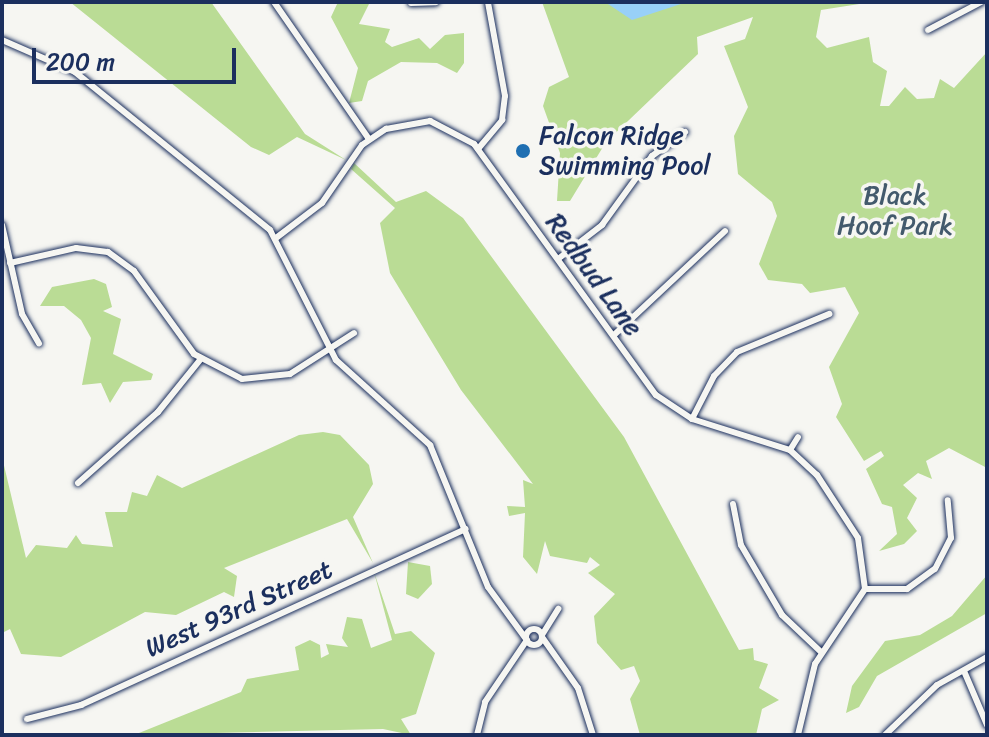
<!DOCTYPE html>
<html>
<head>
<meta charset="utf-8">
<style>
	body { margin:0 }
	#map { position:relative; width:989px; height:737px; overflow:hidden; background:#f6f6f2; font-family:Sriracha,sans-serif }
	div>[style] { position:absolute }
	.green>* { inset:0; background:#badc95 }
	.water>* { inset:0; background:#98d0f8 }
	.roads { filter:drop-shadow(0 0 2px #1b2f5e) drop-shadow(0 0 2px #1b2f5e) }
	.street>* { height:6px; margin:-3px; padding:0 3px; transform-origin:3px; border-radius:3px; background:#f6f6f2 }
	.street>.ring { margin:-3px; padding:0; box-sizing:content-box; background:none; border:6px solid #f6f6f2; border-radius:50% }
	.dots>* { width:22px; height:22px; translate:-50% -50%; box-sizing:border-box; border:4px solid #f6f6f2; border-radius:50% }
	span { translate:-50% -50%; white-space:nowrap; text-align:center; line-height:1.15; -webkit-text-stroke:7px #f6f6f2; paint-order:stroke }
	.poi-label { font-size:26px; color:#1b2f5e }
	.left { translate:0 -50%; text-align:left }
	.park-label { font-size:26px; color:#435a6c }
	.street-label { font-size:26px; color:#1b2f5e }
	.frame { position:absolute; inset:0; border:4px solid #1b2f5e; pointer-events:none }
	.scale { position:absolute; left:32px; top:48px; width:204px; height:36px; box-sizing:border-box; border:4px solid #1b2f5e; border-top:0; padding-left:10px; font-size:24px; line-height:28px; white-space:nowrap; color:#1b2f5e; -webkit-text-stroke:6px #f6f6f2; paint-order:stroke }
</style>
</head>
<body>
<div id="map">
	<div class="green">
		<i style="clip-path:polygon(70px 2px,211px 2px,305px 134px,346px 160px,297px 137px,269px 155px,251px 147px)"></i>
		<i style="clip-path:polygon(338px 2px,370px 2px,359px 24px,390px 29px,385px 42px,392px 47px,419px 38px,430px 49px,445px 35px,464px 33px,464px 63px,457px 73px,437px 63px,401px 62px,368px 81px,362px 101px,349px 103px,358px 68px,331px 17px)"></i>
		<i style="clip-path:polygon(542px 2px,872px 2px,821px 10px,816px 37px,827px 48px,869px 37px,873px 62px,887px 71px,880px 106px,889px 106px,905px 87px,917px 99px,934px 98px,940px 79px,954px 88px,987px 52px,987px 468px,949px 448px,926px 461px,932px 479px,918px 473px,903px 485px,917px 498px,907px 518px,917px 531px,904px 544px,879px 551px,897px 534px,892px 507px,882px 504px,866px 469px,884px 456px,881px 451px,864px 461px,836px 417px,842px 404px,829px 367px,859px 313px,845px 287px,810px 293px,802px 284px,768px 280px,759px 264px,777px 216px,772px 202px,738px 174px,734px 136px,748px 107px,724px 46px,745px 39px,753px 17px,697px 37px,698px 54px,606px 142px,570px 201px,557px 201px,560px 153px,543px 106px,549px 87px,569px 77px)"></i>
		<i style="clip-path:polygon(354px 163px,396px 202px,426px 191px,463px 218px,624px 437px,739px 650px,753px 648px,754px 660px,768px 664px,759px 688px,779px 700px,762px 709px,756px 735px,640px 735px,630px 699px,640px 681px,634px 666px,621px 670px,597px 643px,594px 616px,615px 594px,588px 573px,600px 565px,590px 557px,587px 563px,550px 556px,545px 541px,537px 574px,523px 557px,525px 513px,509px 516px,507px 506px,525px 507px,523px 480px,533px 484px,461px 390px,390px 273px,380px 223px,395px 208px,351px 169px)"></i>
		<i style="clip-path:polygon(94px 279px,106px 284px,112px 307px,103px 311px,121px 319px,113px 354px,153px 374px,151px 380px,123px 382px,110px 403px,101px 383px,82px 385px,91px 338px,81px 320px,64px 306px,40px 306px,52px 287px)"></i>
		<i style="clip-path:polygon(323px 432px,340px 435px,369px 465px,373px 484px,353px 517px,373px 563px,347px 519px,224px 568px,237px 576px,234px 597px,224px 592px,176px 615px,145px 612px,61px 657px,21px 654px,10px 629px,2px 633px,2px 457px,26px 558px,36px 545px,67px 548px,76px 535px,82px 544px,113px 547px,105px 512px,127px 512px,132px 492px,147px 496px,157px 475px,182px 488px,299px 435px)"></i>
		<i style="clip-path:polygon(408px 562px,430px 566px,432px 584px,418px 599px,406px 594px)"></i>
		<i style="clip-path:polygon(374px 572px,395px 634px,411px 631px,435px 653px,416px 714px,401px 719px,411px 735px,383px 729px,134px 735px,241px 692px,247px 679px,299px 670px,295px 647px,310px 640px,320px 645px,321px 658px,329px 654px,326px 644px,348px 647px,342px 638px,347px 617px,362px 619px,371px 648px,392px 640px)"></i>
		<i style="clip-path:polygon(987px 575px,987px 613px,877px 676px,859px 707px,846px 713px,852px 686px,885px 641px,920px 635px,952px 616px)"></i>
	</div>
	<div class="water">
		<i style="clip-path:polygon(605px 2px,687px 2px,632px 20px)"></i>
	</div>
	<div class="roads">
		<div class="street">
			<i style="left:274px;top:2px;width:167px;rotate:55.3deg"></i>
			<i style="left:411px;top:3px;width:25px;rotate:-2deg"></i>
			<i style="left:928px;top:30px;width:60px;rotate:-27.8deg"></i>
			<i style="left:2px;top:40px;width:80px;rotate:23.7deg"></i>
			<i style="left:75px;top:72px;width:251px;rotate:39deg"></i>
			<i style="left:270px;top:230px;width:146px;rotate:63.1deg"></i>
			<i style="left:336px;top:360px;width:127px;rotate:42.1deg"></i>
			<i style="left:430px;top:445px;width:153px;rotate:67.8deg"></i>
			<i style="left:488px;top:587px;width:64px;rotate:53.8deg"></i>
			<i style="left:478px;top:149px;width:38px;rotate:-50deg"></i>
			<i style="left:502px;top:120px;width:24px;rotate:-83deg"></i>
			<i style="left:505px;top:96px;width:96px;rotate:-100.3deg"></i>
			<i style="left:2px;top:225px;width:91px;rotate:77.3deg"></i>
			<i style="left:22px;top:314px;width:34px;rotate:60deg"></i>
			<i style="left:276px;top:238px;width:58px;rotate:-37.3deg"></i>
			<i style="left:322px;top:203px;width:70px;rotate:-55.4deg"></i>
			<i style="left:362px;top:145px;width:29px;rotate:-34deg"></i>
			<i style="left:386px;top:129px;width:45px;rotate:-10.3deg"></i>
			<i style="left:430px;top:121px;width:50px;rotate:27.6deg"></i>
			<i style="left:474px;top:144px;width:310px;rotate:54.1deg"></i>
			<i style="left:656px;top:395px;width:43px;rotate:33.7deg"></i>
			<i style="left:692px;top:419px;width:103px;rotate:17.6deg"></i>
			<i style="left:790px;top:450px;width:37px;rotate:43deg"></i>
			<i style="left:817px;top:475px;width:75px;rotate:56.9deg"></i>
			<i style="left:858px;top:538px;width:51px;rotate:82.2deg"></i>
			<i style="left:865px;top:589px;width:90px;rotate:123.7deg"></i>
			<i style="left:815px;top:664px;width:73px;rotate:103.5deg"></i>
			<i style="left:558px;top:259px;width:56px;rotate:-37.7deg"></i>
			<i style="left:602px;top:225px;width:85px;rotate:-54.1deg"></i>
			<i style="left:652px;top:156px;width:41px;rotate:-36deg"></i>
			<i style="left:10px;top:263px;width:68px;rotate:-12.8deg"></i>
			<i style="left:76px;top:248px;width:32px;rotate:7deg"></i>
			<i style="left:108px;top:252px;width:32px;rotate:36deg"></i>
			<i style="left:134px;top:271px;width:102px;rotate:54.1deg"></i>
			<i style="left:194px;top:354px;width:54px;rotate:27.5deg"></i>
			<i style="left:242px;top:379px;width:48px;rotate:-5.9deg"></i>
			<i style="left:290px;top:374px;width:76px;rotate:-32.6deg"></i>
			<i style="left:614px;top:335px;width:152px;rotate:-43.1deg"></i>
			<i style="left:692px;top:419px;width:48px;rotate:-62.9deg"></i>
			<i style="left:714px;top:376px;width:33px;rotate:-46deg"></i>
			<i style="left:737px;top:352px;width:100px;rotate:-22.4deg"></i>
			<i style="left:790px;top:450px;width:15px;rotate:-58deg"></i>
			<i style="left:78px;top:483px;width:107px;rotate:-41.6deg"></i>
			<i style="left:158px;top:412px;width:67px;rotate:-51.1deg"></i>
			<i style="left:733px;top:504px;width:42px;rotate:79deg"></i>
			<i style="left:741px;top:545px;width:81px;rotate:59.6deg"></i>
			<i style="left:782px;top:615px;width:54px;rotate:43.5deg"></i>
			<i style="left:865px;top:589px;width:42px"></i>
			<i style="left:907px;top:589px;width:34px;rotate:-36deg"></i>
			<i style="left:935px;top:569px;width:35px;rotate:-63deg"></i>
			<i style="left:951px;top:538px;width:38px;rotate:-95deg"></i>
			<i class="ring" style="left:526px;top:629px;width:10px;height:10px"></i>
			<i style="left:542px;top:635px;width:31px;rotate:-58deg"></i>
			<i style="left:542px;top:637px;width:62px;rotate:54.8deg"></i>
			<i style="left:578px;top:688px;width:49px;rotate:72.3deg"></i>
			<i style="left:964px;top:671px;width:59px;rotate:66.9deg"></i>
			<i style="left:27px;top:719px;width:56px;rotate:-14.5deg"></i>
			<i style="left:81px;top:705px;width:423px;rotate:-24.6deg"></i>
			<i style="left:477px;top:735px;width:34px;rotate:-76deg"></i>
			<i style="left:485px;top:702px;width:75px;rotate:-55.9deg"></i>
			<i style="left:885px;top:735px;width:72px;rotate:-43.9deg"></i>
			<i style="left:937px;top:685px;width:57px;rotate:-29.2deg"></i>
		</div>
	</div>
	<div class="dots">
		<i style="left:523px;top:151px;background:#1f6fb2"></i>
	</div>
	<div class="poi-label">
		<span class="left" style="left:539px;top:151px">Falcon Ridge<br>Swimming Pool</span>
	</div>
	<div class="park-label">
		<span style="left:895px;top:211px">Black<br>Hoof Park</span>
	</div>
	<div class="street-label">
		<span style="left:594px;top:275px;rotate:54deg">Redbud Lane</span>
		<span style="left:239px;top:609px;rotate:-24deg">West 93rd Street</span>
	</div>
	<div class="frame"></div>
	<div class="scale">200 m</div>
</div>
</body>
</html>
